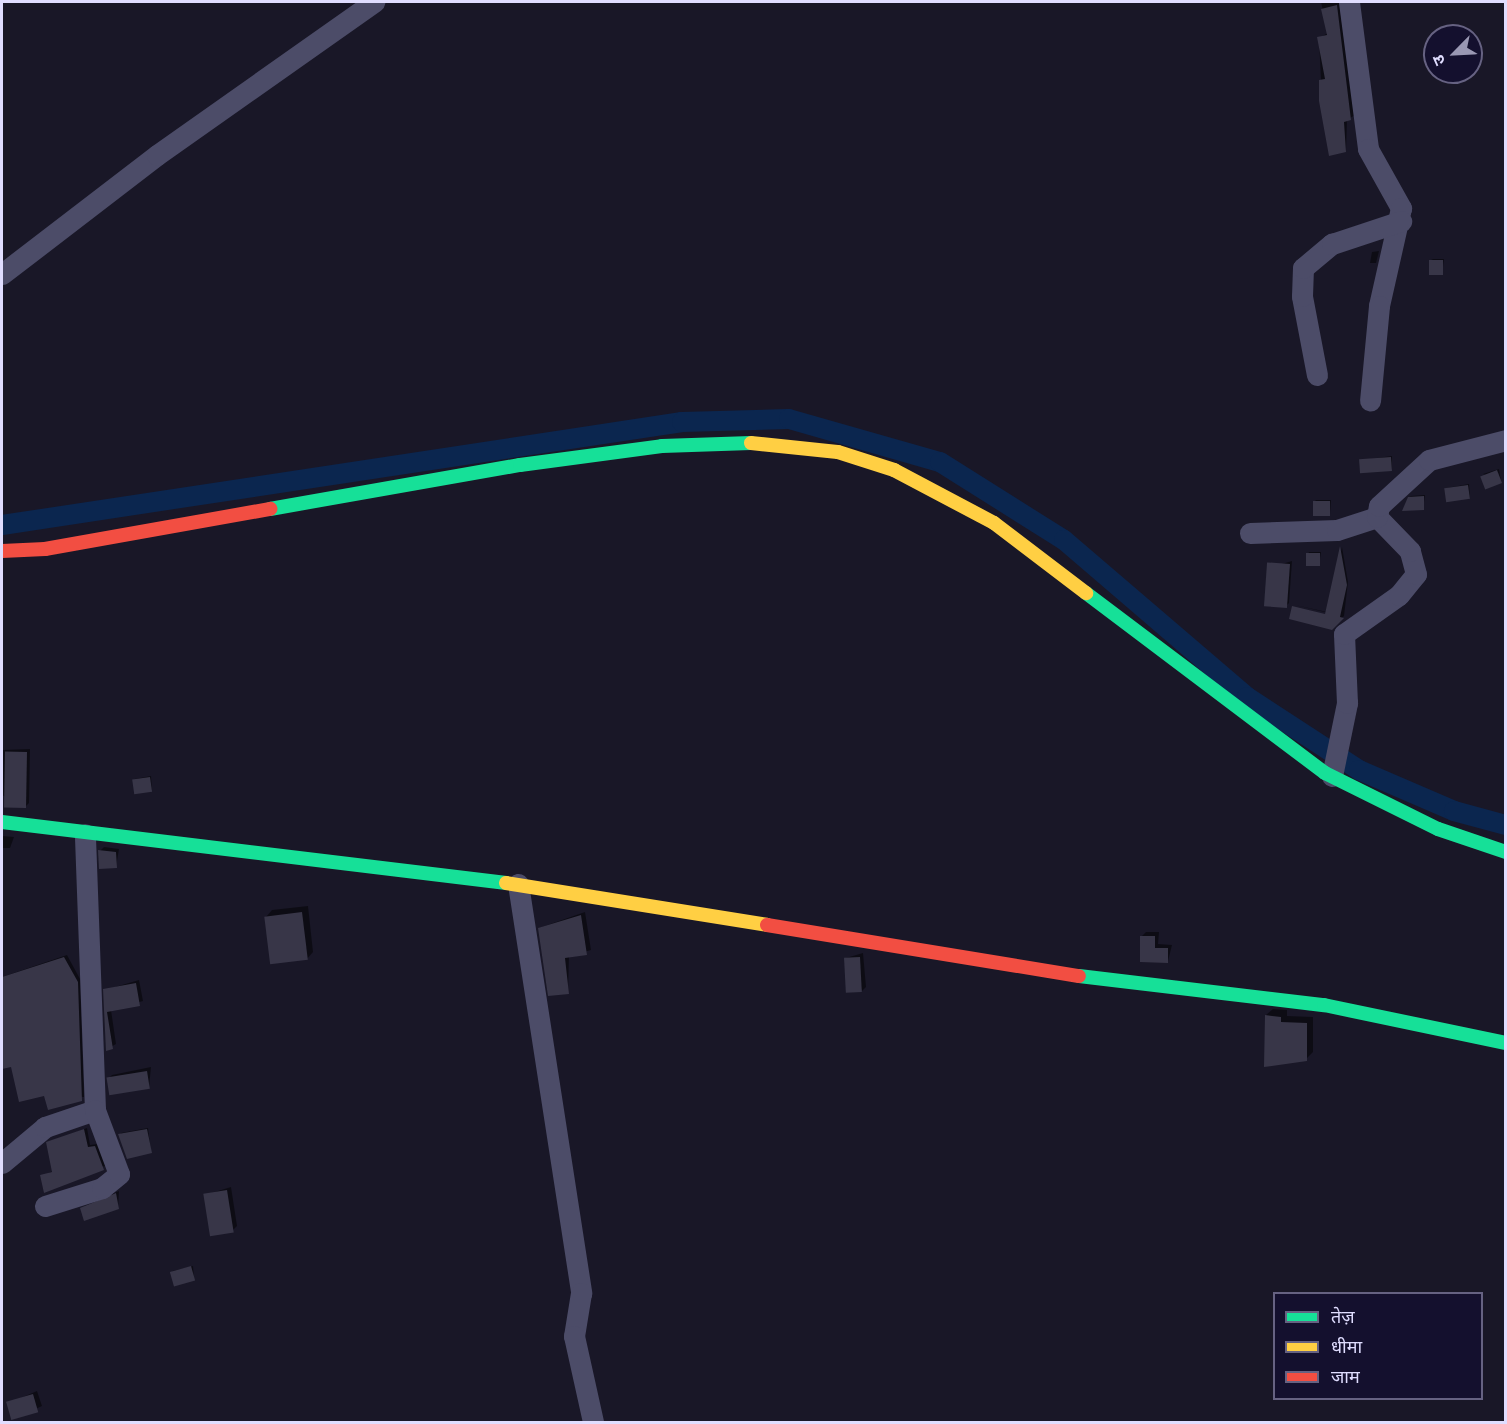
<!DOCTYPE html>
<html>
<head>
<meta charset="utf-8">
<style>
	body { margin:0 }
	#map { position:relative; width:1507px; height:1424px; overflow:hidden; background:#191727; font-family:"PT Sans Narrow","Noto Sans Devanagari",sans-serif }
	div>[style] { position:absolute }
	.shadow>* { inset:0; background:#0007 }
	.canal>* { height:20px; margin:-10px; padding:0 10px; transform-origin:10px; border-radius:10px; background:#0b264f }
	.building>* { inset:0; background:#383648; transform-origin:0 0 }
	.street>* { height:21px; margin:-10.5px; padding:0 10.5px; transform-origin:10.5px; border-radius:10.5px; background:#4c4c68 }
	.fast>* { height:14px; margin:-7px; padding:0 7px; transform-origin:7px; border-radius:7px; background:#16e098 }
	.slow>* { height:14px; margin:-7px; padding:0 7px; transform-origin:7px; border-radius:7px; background:#ffcf43 }
	.jam>* { height:14px; margin:-7px; padding:0 7px; transform-origin:7px; border-radius:7px; background:#f24e42 }
	span { translate:-50% -50%; white-space:nowrap; text-align:center; line-height:1.15; -webkit-text-stroke:4.5px #14102e; paint-order:stroke }
	.frame { position:absolute; inset:0; border:3px solid #e0ddff; pointer-events:none }
	.legend { position:absolute; left:1273px; top:1292px; width:210px; height:108px; box-sizing:border-box; background:#14102e; border:2px solid #666282; margin:0; padding:8px 10px; list-style:none; font-size:18px; color:#e0ddff }
	.legend li { display:flex; align-items:center; gap:12px; height:30px }
	.legend b { width:30px; border:2px solid #666282 }
	.north { position:absolute; left:1423px; top:24px; width:60px; height:60px; box-sizing:border-box; background:#14102e; border:2px solid #666282; border-radius:50%; rotate:246deg; font-size:16px; font-weight:700; line-height:24px; text-align:center; color:#e0ddff }
	.north::after { content:''; display:block; margin:auto; width:21px; height:27px; background:#9a98b3; clip-path:polygon(50% 0,100% 100%,50% 72%,0 100%) }
</style>
</head>
<body>
<div id="map">
	<div class="shadow">
		<i style="clip-path:polygon(1321px 2px,1339px 2px,1355px 115px,1347px 120px,1346px 151px,1321px 81px,1319px 38px,1328px 33px)"></i>
		<i style="clip-path:polygon(1379px 251px,1376px 263px,1370px 263px,1372px 252px)"></i>
		<i style="clip-path:polygon(1433px 259px,1444px 259px,1442px 274px,1431px 260px)"></i>
		<i style="clip-path:polygon(1392px 456px,1392px 469px,1361px 461px,1363px 460px)"></i>
		<i style="clip-path:polygon(1499px 469px,1501px 481px,1483px 474px)"></i>
		<i style="clip-path:polygon(1469px 484px,1470px 498px,1446px 489px,1447px 488px)"></i>
		<i style="clip-path:polygon(1425px 495px,1423px 509px,1409px 497px,1411px 496px)"></i>
		<i style="clip-path:polygon(1331px 500px,1330px 514px,1314px 502px,1316px 500px)"></i>
		<i style="clip-path:polygon(1342px 547px,1348px 582px,1344px 616px,1332px 628px,1333px 614px,1295px 605px,1327px 612px)"></i>
		<i style="clip-path:polygon(1309px 552px,1321px 552px,1319px 565px,1308px 554px)"></i>
		<i style="clip-path:polygon(1292px 561px,1289px 603px,1286px 606px,1268px 568px)"></i>
		<i style="clip-path:polygon(30px 749px,29px 803px,25px 807px,2px 795px,2px 750px)"></i>
		<i style="clip-path:polygon(151px 776px,152px 791px,134px 781px,135px 779px)"></i>
		<i style="clip-path:polygon(2px 836px,14px 837px,10px 848px,2px 848px)"></i>
		<i style="clip-path:polygon(104px 847px,119px 849px,116px 867px,100px 851px)"></i>
		<i style="clip-path:polygon(308px 906px,313px 952px,307px 959px,266px 917px,272px 910px)"></i>
		<i style="clip-path:polygon(585px 912px,591px 950px,569px 956px,568px 992px,539px 928px)"></i>
		<i style="clip-path:polygon(1146px 932px,1159px 932px,1158px 944px,1172px 945px,1168px 961px,1142px 936px)"></i>
		<i style="clip-path:polygon(863px 953px,866px 987px,862px 991px,846px 958px)"></i>
		<i style="clip-path:polygon(67px 955px,80px 979px,84px 1097px,45px 1095px,20px 1100px,2px 1022px,2px 977px)"></i>
		<i style="clip-path:polygon(139px 980px,143px 1001px,111px 1010px,116px 1044px,107px 1049px,105px 990px)"></i>
		<i style="clip-path:polygon(1273px 1009px,1287px 1010px,1287px 1016px,1313px 1017px,1313px 1052px,1306px 1059px,1266px 1015px)"></i>
		<i style="clip-path:polygon(151px 1067px,149px 1087px,108px 1079px,112px 1075px)"></i>
		<i style="clip-path:polygon(87px 1128px,90px 1145px,98px 1144px,106px 1166px,42px 1176px,53px 1171px,48px 1143px)"></i>
		<i style="clip-path:polygon(148px 1128px,151px 1152px,120px 1135px,121px 1133px)"></i>
		<i style="clip-path:polygon(231px 1187px,237px 1226px,233px 1230px,205px 1195px)"></i>
		<i style="clip-path:polygon(119px 1191px,118px 1208px,81px 1209px,85px 1206px)"></i>
		<i style="clip-path:polygon(193px 1266px,194px 1278px,172px 1272px,173px 1271px)"></i>
		<i style="clip-path:polygon(37px 1391px,42px 1406px,14px 1419px,9px 1403px)"></i>
	</div>
	<div class="canal">
		<i style="left:2px;top:525px;width:688px;rotate:-8.61deg"></i>
		<i style="left:682px;top:422px;width:107px;rotate:-1.6deg"></i>
		<i style="left:789px;top:419px;width:157px;rotate:15.9deg"></i>
		<i style="left:940px;top:462px;width:146px;rotate:32.2deg"></i>
		<i style="left:1064px;top:540px;width:241px;rotate:40.6deg"></i>
		<i style="left:1247px;top:697px;width:134px;rotate:33.1deg"></i>
		<i style="left:1359px;top:770px;width:103px;rotate:23.3deg"></i>
		<i style="left:1454px;top:811px;width:54px;rotate:15.1deg"></i>
	</div>
	<div class="building">
		<i style="clip-path:polygon(1337px 5px,1351px 120px,1344px 122px,1346px 152px,1329px 156px,1319px 101px,1319px 80px,1325px 79px,1317px 37px,1327px 35px,1321px 9px)"></i>
		<i style="left:1429px;top:260px;width:14px;height:15px"></i>
		<i style="left:1391px;top:457px;width:14px;height:32px;rotate:86deg"></i>
		<i style="left:1497px;top:470px;width:14px;height:18px;rotate:69deg"></i>
		<i style="left:1468px;top:485px;width:14px;height:24px;rotate:82deg"></i>
		<i style="clip-path:polygon(1424px 496px,1424px 510px,1402px 511px,1408px 497px)"></i>
		<i style="left:1313px;top:501px;width:17px;height:15px"></i>
		<i style="clip-path:polygon(1340px 546px,1347px 585px,1340px 617px,1344px 618px,1332px 630px,1289px 619px,1292px 606px,1325px 614px)"></i>
		<i style="left:1306px;top:553px;width:14px;height:13px"></i>
		<i style="left:1290px;top:564px;width:44px;height:23px;rotate:94deg"></i>
		<i style="left:27px;top:752px;width:56px;height:22px;rotate:91deg"></i>
		<i style="left:150px;top:777px;width:15px;height:18px;rotate:82deg"></i>
		<i style="clip-path:polygon(98px 850px,116px 852px,117px 868px,99px 869px)"></i>
		<i style="left:302px;top:912px;width:48px;height:38px;rotate:83deg"></i>
		<i style="clip-path:polygon(581px 915px,587px 955px,565px 958px,569px 994px,548px 996px,538px 928px)"></i>
		<i style="clip-path:polygon(1140px 936px,1155px 936px,1155px 948px,1168px 948px,1168px 963px,1140px 962px)"></i>
		<i style="clip-path:polygon(64px 957px,78px 982px,82px 1101px,48px 1110px,44px 1096px,19px 1102px,11px 1067px,2px 1069px,2px 977px)"></i>
		<i style="left:860px;top:957px;width:35px;height:16px;rotate:87deg"></i>
		<i style="clip-path:polygon(136px 983px,140px 1006px,107px 1012px,113px 1049px,106px 1051px,103px 989px)"></i>
		<i style="clip-path:polygon(1265px 1015px,1281px 1017px,1281px 1022px,1307px 1023px,1307px 1061px,1264px 1067px)"></i>
		<i style="left:147px;top:1071px;width:18px;height:41px;rotate:81deg"></i>
		<i style="clip-path:polygon(84px 1129px,88px 1147px,95px 1146px,104px 1170px,44px 1193px,40px 1175px,52px 1172px,46px 1142px)"></i>
		<i style="clip-path:polygon(147px 1129px,152px 1153px,127px 1159px,118px 1134px)"></i>
		<i style="left:227px;top:1190px;width:43px;height:24px;rotate:81deg"></i>
		<i style="clip-path:polygon(116px 1193px,119px 1209px,84px 1221px,80px 1208px)"></i>
		<i style="left:191px;top:1266px;width:15px;height:22px;rotate:74deg"></i>
		<i style="left:33px;top:1394px;width:19px;height:28px;rotate:74deg"></i>
	</div>
	<div class="street">
		<i style="left:1349px;top:2px;width:148px;rotate:82.6deg"></i>
		<i style="left:1368px;top:149px;width:68px;rotate:60.8deg"></i>
		<i style="left:1401px;top:208px;width:100px;rotate:102.7deg"></i>
		<i style="left:1379px;top:306px;width:95px;rotate:95.4deg"></i>
		<i style="left:2px;top:274px;width:195px;rotate:-37.5deg"></i>
		<i style="left:157px;top:155px;width:266px;rotate:-35.2deg"></i>
		<i style="left:1317px;top:375px;width:80px;rotate:-100.8deg"></i>
		<i style="left:1302px;top:296px;width:28px;rotate:-88deg"></i>
		<i style="left:1303px;top:268px;width:38px;rotate:-40deg"></i>
		<i style="left:1332px;top:244px;width:73px;rotate:-18.4deg"></i>
		<i style="left:1250px;top:533px;width:87px;rotate:-2deg"></i>
		<i style="left:1337px;top:530px;width:42px;rotate:-18deg"></i>
		<i style="left:1332px;top:776px;width:75px;rotate:-78.4deg"></i>
		<i style="left:1347px;top:703px;width:69px;rotate:-92.5deg"></i>
		<i style="left:1344px;top:634px;width:67px;rotate:-35.3deg"></i>
		<i style="left:1399px;top:595px;width:27px;rotate:-51deg"></i>
		<i style="left:1416px;top:574px;width:24px;rotate:-105deg"></i>
		<i style="left:1410px;top:551px;width:47px;rotate:-134.1deg"></i>
		<i style="left:1377px;top:517px;width:11px;rotate:-80deg"></i>
		<i style="left:1379px;top:506px;width:68px;rotate:-42.6deg"></i>
		<i style="left:1429px;top:460px;width:80px;rotate:-14.6deg"></i>
		<i style="left:518px;top:884px;width:414px;rotate:81.2deg"></i>
		<i style="left:581px;top:1293px;width:44px;rotate:99.2deg"></i>
		<i style="left:574px;top:1336px;width:88px;rotate:77.5deg"></i>
		<i style="left:2px;top:1163px;width:56px;rotate:-39.9deg"></i>
		<i style="left:45px;top:1127px;width:53px;rotate:-18.8deg"></i>
		<i style="left:95px;top:1110px;width:276px;rotate:-92.1deg"></i>
		<i style="left:45px;top:1206px;width:60px;rotate:-17.5deg"></i>
		<i style="left:102px;top:1188px;width:22px;rotate:-39deg"></i>
		<i style="left:119px;top:1174px;width:68px;rotate:-110.6deg"></i>
	</div>
	<div class="fast">
		<i style="left:270px;top:509px;width:254px;rotate:-10deg"></i>
		<i style="left:520px;top:465px;width:143px;rotate:-7.6deg"></i>
		<i style="left:662px;top:446px;width:89px;rotate:-1.9deg"></i>
		<i style="left:1086px;top:593px;width:299px;rotate:37deg"></i>
		<i style="left:1325px;top:773px;width:126px;rotate:26.4deg"></i>
		<i style="left:1438px;top:829px;width:72px;rotate:18.7deg"></i>
		<i style="left:2px;top:822px;width:508px;rotate:6.9deg"></i>
		<i style="left:1079px;top:976px;width:247px;rotate:6.8deg"></i>
		<i style="left:1324px;top:1005px;width:186px;rotate:11.8deg"></i>
	</div>
	<div class="slow">
		<i style="left:751px;top:443px;width:87px;rotate:5.9deg"></i>
		<i style="left:838px;top:452px;width:59px;rotate:17.8deg"></i>
		<i style="left:894px;top:470px;width:113px;rotate:27.9deg"></i>
		<i style="left:994px;top:523px;width:116px;rotate:37.3deg"></i>
		<i style="left:506px;top:883px;width:264px;rotate:9.1deg"></i>
	</div>
	<div class="jam">
		<i style="left:2px;top:551px;width:43px;rotate:-2.7deg"></i>
		<i style="left:45px;top:549px;width:229px;rotate:-10.1deg"></i>
		<i style="left:767px;top:925px;width:316px;rotate:9.3deg"></i>
	</div>
	<div class="frame"></div>
	<ul class="legend">
	<li><b style="height:8px;background:#16e098"></b>तेज़</li>
	<li><b style="height:8px;background:#ffcf43"></b>धीमा</li>
	<li><b style="height:8px;background:#f24e42"></b>जाम</li>
	</ul>
	<div class="north">उ</div>
</div>
</body>
</html>
